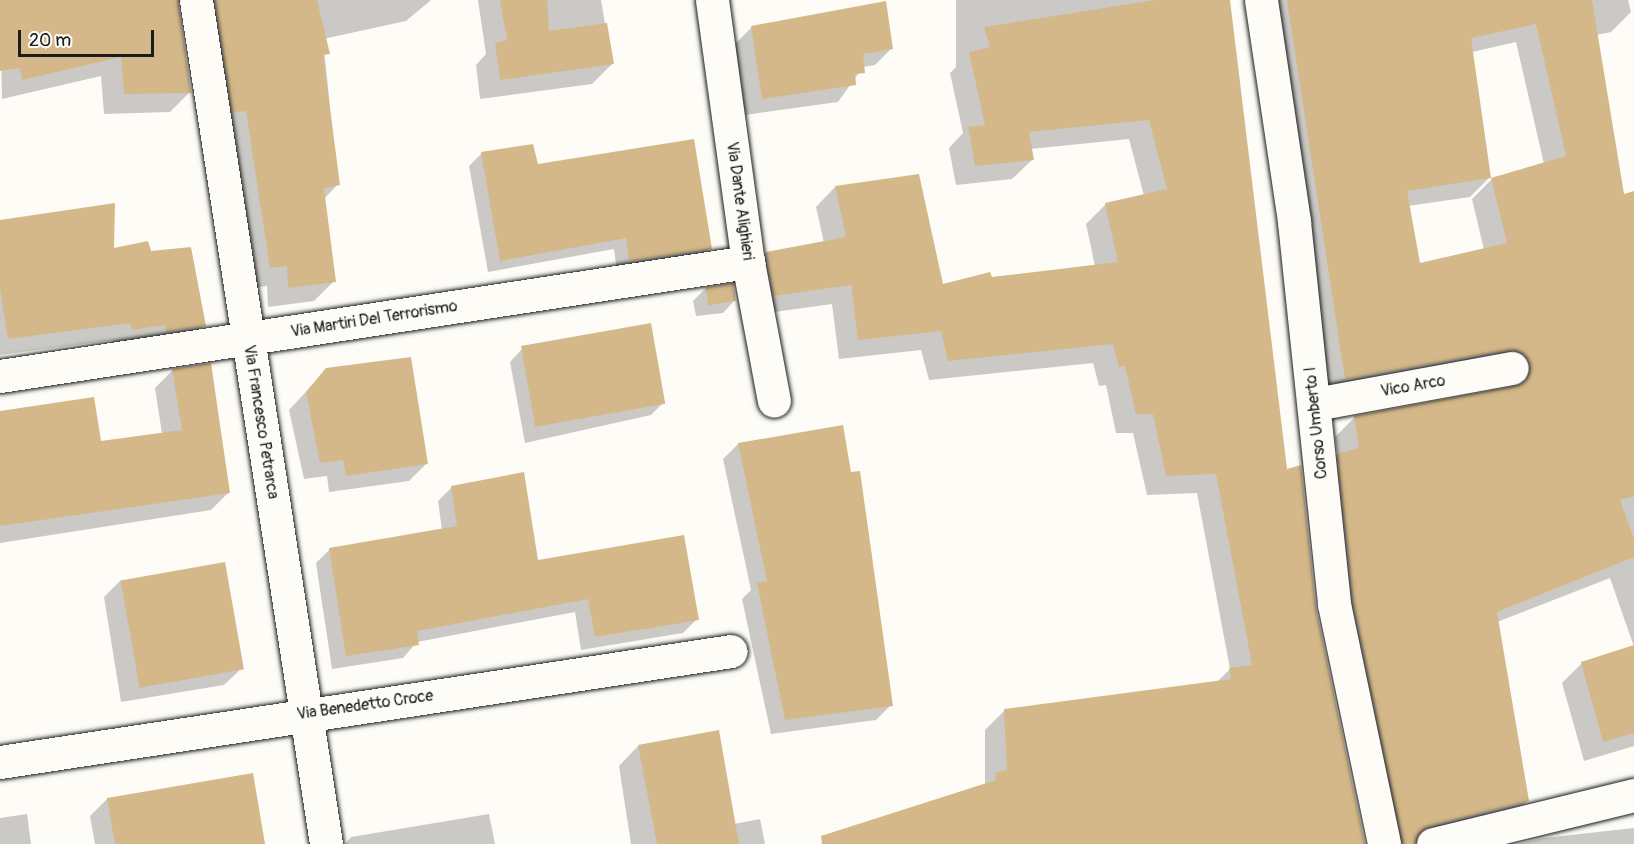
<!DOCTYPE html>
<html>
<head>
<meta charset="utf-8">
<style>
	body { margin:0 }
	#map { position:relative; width:1634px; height:844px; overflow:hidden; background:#fdfcf7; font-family:Pangolin,sans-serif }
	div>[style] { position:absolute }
	.shadow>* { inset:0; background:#0003 }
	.building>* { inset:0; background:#d4b889; transform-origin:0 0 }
	.roads { filter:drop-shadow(0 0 2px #1c1c1c) drop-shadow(0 0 2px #1c1c1c) }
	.street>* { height:33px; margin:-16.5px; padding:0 16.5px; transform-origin:16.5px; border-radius:16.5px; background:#fdfcf7 }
	.secondary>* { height:33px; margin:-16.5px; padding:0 16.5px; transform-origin:16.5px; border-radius:16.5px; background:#fdfcf7 }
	span { translate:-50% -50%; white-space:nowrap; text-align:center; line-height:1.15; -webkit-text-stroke:5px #fdfcf7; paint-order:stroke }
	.street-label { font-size:16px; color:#1c1c1c }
	.scale { position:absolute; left:18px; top:30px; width:136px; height:27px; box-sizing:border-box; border:3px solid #1c1c1c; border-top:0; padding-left:8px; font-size:18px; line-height:21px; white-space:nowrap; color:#1c1c1c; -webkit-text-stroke:4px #fdfcf7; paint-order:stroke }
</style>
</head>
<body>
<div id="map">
	<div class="shadow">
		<i style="clip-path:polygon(0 0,431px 0,406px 21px,323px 39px,338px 184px,324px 199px,334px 281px,314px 301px,268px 307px,267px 286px,250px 288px,182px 2px,176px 3px,190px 92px,170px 112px,104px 114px,101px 76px,2px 99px)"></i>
		<i style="clip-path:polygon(478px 0,601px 0,612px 64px,592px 84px,480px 99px,476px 65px,486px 54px)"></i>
		<i style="clip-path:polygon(956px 0,1217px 0,1286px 471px,1363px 844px,859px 844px,985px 785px,985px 730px,1005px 710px,1217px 682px,1230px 669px,1197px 493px,1147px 495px,1133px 433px,1116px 433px,1106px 385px,1099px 386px,1093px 363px,929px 380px,921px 350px,839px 359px,832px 304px,754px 315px,747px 273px,766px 253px,824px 243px,816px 207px,835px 187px,942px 286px,1095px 266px,1086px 224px,1106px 204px,1144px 196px,1129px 139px,1030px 149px,1032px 160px,1012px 179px,956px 185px,949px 148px,963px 133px,950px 73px,956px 67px)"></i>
		<i style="clip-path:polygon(evenodd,1265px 0,1628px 0,1631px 12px,1611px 32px,1596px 35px,1622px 195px,1634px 193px,1634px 746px,1584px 761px,1562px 683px,1582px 663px,1634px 647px,1610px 578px,1497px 622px,1527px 801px,1508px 821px,1414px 844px,1380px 844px,1318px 476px,1338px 456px,1335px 437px,1355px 417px,1511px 389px,1511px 384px,1326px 398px,1265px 0,1516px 42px,1544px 164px,1492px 179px,1472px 199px,1484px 250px,1419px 265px,1408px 206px,1470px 197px,1490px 177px,1472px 52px,1516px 42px)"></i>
		<i style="clip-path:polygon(752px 27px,892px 48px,875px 65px,863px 67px,838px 102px,745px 115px,735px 44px)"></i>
		<i style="clip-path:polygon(482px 153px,537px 166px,710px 248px,698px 260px,617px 272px,614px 249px,488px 272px,469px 166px)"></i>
		<i style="clip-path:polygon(0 222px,113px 250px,150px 253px,204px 325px,186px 343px,114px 347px,113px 340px,0 355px)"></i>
		<i style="clip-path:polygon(705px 289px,735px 300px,723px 313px,696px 316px,693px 301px)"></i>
		<i style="clip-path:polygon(521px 350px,663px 403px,651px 415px,525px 443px,510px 362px)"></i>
		<i style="clip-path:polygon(173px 370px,229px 492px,211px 510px,0 543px,0 412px,100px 443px,162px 434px,155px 388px)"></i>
		<i style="clip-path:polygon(326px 370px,426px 464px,409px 481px,329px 492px,327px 476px,304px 479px,289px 410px)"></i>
		<i style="clip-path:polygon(841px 427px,891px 705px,876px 720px,771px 734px,742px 599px,751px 590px,723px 459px,738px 444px)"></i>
		<i style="clip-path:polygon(452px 487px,537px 562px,697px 619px,683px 633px,581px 650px,575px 612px,417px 642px,403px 658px,332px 669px,316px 563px,330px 549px,442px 530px,438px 501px)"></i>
		<i style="clip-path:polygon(121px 580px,241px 669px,224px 685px,121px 702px,104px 597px)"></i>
		<i style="clip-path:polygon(638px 746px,734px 824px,760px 819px,765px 844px,631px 844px,619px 766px)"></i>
		<i style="clip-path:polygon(107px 799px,263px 844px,95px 844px,90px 816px)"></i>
		<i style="clip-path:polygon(27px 814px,31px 844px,0 844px,0 818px)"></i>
		<i style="clip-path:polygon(489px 814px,495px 844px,345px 844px,351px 837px)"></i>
		<i style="clip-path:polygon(1634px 828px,1634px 844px,1518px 844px,1544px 838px)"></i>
	</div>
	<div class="building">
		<i style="clip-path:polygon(0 0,178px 0,191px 93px,124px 94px,121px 57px,22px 80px,20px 68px,0 71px)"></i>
		<i style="clip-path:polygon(215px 0,317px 0,330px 54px,323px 55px,340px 185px,324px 188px,336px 282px,288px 288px,287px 266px,270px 268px,246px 111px,232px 112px)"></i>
		<i style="clip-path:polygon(500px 0,547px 0,549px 31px,607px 23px,614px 64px,500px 80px,495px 43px,507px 40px)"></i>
		<i style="clip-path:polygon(1155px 0,1230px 0,1287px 469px,1301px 465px,1316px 608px,1365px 844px,822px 844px,821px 836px,996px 780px,995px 773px,1007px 770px,1004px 709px,1231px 679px,1229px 668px,1252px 665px,1216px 474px,1166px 476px,1153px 414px,1136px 414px,1125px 366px,1119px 367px,1113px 344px,948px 361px,941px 331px,858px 340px,851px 285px,773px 296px,767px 259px,766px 252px,846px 237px,835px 186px,919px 174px,943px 284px,990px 272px,992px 277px,1118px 262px,1105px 203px,1167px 189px,1149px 120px,1029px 132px,1034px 160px,975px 166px,968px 127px,985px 125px,969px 52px,990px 47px,984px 27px)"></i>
		<i style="clip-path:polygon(evenodd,1287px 0,1592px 0,1624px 194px,1634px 191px,1634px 496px,1620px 500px,1634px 539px,1634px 557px,1497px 612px,1529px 801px,1429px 826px,1415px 844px,1402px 844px,1353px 601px,1337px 454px,1359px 448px,1354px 416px,1515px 386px,1525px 382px,1530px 365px,1526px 355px,1509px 350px,1345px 379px,1287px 0,1536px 24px,1566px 156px,1491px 178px,1507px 243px,1420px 263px,1407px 191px,1491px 178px,1471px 38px,1536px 24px)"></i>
		<i style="clip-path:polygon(886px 1px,893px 49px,863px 54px,865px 73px,855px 74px,856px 85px,762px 99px,751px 26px)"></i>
		<i style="clip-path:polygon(694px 139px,712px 249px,629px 261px,626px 238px,500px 261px,481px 152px,533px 144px,538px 164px)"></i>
		<i style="clip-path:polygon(115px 203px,114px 248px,148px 241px,151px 251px,191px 247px,206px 326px,166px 332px,165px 325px,132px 330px,130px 323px,8px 339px,0 289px,0 220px)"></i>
		<i style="left:733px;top:283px;width:18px;height:28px;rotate:81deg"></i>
		<i style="left:651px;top:323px;width:82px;height:132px;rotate:80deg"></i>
		<i style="clip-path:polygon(411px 357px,428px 464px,346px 476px,343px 460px,320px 463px,306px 392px,326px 368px)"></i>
		<i style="clip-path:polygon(211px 363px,230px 493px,0 526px,0 411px,94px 397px,101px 441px,182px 430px,172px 369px)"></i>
		<i style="clip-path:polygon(843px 425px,851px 472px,860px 471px,893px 706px,785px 720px,757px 583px,767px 581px,738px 443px)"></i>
		<i style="clip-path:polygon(524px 472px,538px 560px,684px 535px,699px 620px,595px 637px,588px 599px,417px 631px,419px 645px,346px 656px,329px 548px,457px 526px,451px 486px)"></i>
		<i style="left:225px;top:562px;width:109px;height:106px;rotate:80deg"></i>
		<i style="clip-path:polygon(1634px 645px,1634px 733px,1603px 742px,1581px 662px)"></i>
		<i style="clip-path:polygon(719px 730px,739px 844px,657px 844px,638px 745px)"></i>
		<i style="clip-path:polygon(253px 773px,265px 844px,115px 844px,107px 798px)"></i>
	</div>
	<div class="roads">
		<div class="street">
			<i style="left:196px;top:0;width:854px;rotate:81.24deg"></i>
			<i style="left:712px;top:0;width:264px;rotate:82.2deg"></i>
			<i style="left:748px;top:262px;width:141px;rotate:79.4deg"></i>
			<i style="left:0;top:376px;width:757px;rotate:-8.67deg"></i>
			<i style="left:1315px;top:404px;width:200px;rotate:-10.4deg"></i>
			<i style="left:0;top:762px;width:739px;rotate:-8.63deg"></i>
			<i style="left:1433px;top:844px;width:207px;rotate:-13.7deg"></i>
		</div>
		<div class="secondary">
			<i style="left:1261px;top:0;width:224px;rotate:81.5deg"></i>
			<i style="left:1294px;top:222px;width:384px;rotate:84deg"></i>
			<i style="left:1334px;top:604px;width:245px;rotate:78.2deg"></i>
		</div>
	</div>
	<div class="street-label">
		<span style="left:740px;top:201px;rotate:82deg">Via Dante Alighieri</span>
		<span style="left:374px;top:319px;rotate:-9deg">Via Martiri Del Terrorismo</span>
		<span style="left:1413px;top:386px;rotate:-10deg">Vico Arco</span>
		<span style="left:261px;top:422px;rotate:81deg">Via Francesco Petrarca</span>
		<span style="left:1316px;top:423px;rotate:-96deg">Corso Umberto I</span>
		<span style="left:365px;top:705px;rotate:-8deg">Via Benedetto Croce</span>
	</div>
	<div class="scale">20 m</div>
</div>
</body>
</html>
